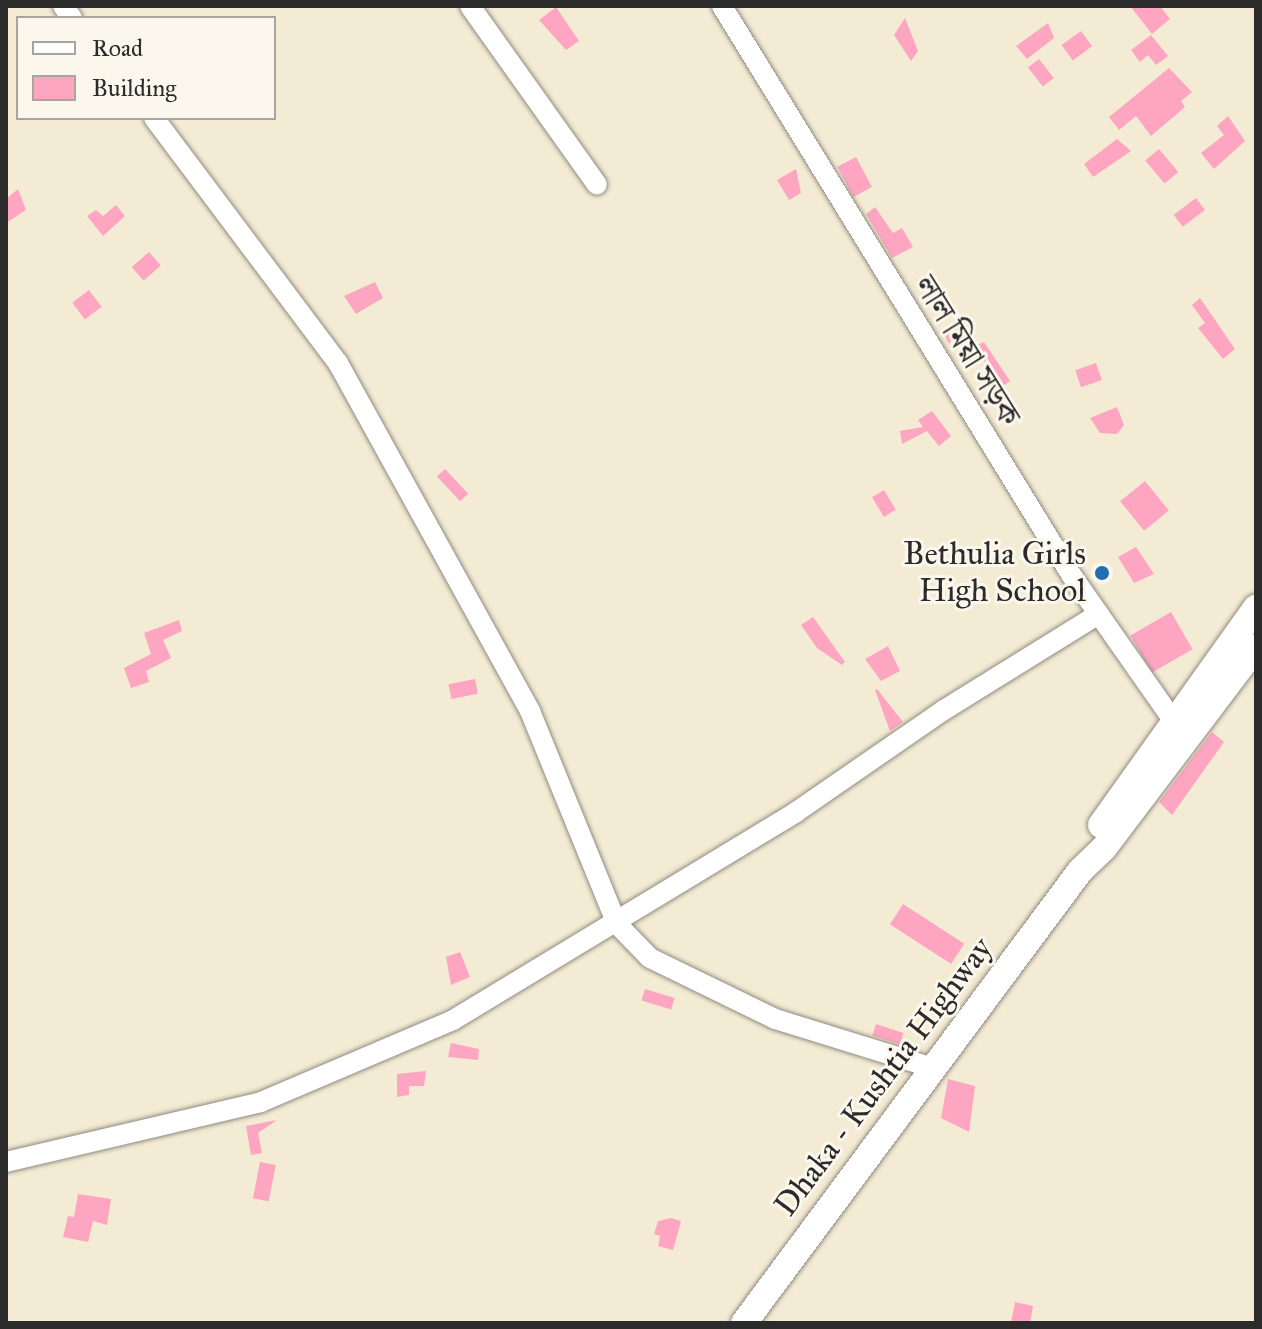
<!DOCTYPE html>
<html>
<head>
<meta charset="utf-8">
<style>
	body { margin:0 }
	#map { position:relative; width:1262px; height:1329px; overflow:hidden; background:#f4ebd4; font-family:"IM FELL Great Primer","Noto Serif Bengali",serif }
	div>[style] { position:absolute }
	.building>* { inset:0; background:#fea6c1; transform-origin:0 0 }
	.roads { filter:drop-shadow(0 0 2px #908b80) drop-shadow(0 0 2px #908b80) }
	.minor>* { height:20px; margin:-10px; padding:0 10px; transform-origin:10px; border-radius:10px; background:#fff }
	.major>* { height:26px; margin:-13px; padding:0 13px; transform-origin:13px; border-radius:13px; background:#fff }
	.dots>* { width:22px; height:22px; translate:-50% -50%; box-sizing:border-box; border:4px solid #fbf7ec; border-radius:50% }
	span { translate:-50% -50%; white-space:nowrap; text-align:center; line-height:1.15; -webkit-text-stroke:6px #fbf7ec; paint-order:stroke }
	.street-label { font-size:32px; color:#2b2b2b }
	.poi-label { font-size:32px; color:#2b2b2b }
	.right { translate:-100% -50%; text-align:right }
	.frame { position:absolute; inset:0; border:8px solid #2b2b2b; pointer-events:none }
	.legend { position:absolute; left:16px; top:16px; width:260px; height:104px; box-sizing:border-box; background:#fbf7ec; border:2px solid #a8a59f; margin:0; padding:10px 14px; list-style:none; font-size:24px; color:#2b2b2b }
	.legend li { display:flex; align-items:center; gap:16px; height:40px }
	.legend b { width:40px; border:2px solid #a8a59f }
</style>
</head>
<body>
<div id="map">
	<div class="building">
		<i style="clip-path:polygon(1130px 6px,1160px 6px,1170px 19px,1152px 34px)"></i>
		<i style="clip-path:polygon(556px 7px,579px 41px,566px 50px,539px 20px)"></i>
		<i style="clip-path:polygon(905px 18px,918px 51px,911px 61px,894px 35px)"></i>
		<i style="clip-path:polygon(1048px 23px,1054px 38px,1027px 59px,1016px 46px)"></i>
		<i style="left:1081px;top:31px;width:19px;height:24px;rotate:54deg"></i>
		<i style="clip-path:polygon(1151px 35px,1168px 56px,1156px 65px,1148px 55px,1140px 62px,1131px 50px)"></i>
		<i style="left:1039px;top:59px;width:24px;height:14px;rotate:52deg"></i>
		<i style="clip-path:polygon(1169px 68px,1192px 92px,1181px 101px,1185px 107px,1151px 136px,1136px 116px,1119px 130px,1109px 117px)"></i>
		<i style="clip-path:polygon(1228px 116px,1245px 141px,1214px 169px,1201px 153px,1224px 135px,1217px 126px)"></i>
		<i style="clip-path:polygon(1117px 139px,1131px 151px,1093px 177px,1084px 164px)"></i>
		<i style="left:1159px;top:149px;width:30px;height:18px;rotate:50deg"></i>
		<i style="left:856px;top:157px;width:34px;height:21px;rotate:62deg"></i>
		<i style="clip-path:polygon(796px 169px,801px 193px,789px 200px,777px 180px)"></i>
		<i style="clip-path:polygon(18px 189px,26px 210px,6px 223px,6px 199px)"></i>
		<i style="left:1196px;top:198px;width:15px;height:28px;rotate:53deg"></i>
		<i style="clip-path:polygon(116px 205px,125px 216px,103px 236px,87px 216px,96px 210px,103px 216px)"></i>
		<i style="clip-path:polygon(875px 207px,893px 233px,902px 228px,913px 247px,892px 258px,866px 214px)"></i>
		<i style="left:149px;top:252px;width:18px;height:23px;rotate:49deg"></i>
		<i style="clip-path:polygon(375px 282px,383px 298px,356px 314px,344px 296px)"></i>
		<i style="left:89px;top:290px;width:21px;height:21px;rotate:53deg"></i>
		<i style="clip-path:polygon(1200px 298px,1235px 349px,1223px 359px,1198px 328px,1205px 323px,1192px 305px)"></i>
		<i style="left:967px;top:321px;width:14px;height:26px;rotate:65deg"></i>
		<i style="clip-path:polygon(984px 342px,1010px 381px,1000px 388px,976px 346px)"></i>
		<i style="left:1096px;top:363px;width:18px;height:22px;rotate:71deg"></i>
		<i style="clip-path:polygon(1117px 407px,1124px 425px,1117px 434px,1100px 433px,1090px 418px)"></i>
		<i style="clip-path:polygon(932px 411px,951px 436px,939px 446px,927px 431px,902px 444px,900px 431px,923px 427px,918px 420px)"></i>
		<i style="left:445px;top:469px;width:34px;height:11px;rotate:47deg"></i>
		<i style="left:1145px;top:481px;width:38px;height:32px;rotate:51deg"></i>
		<i style="left:884px;top:490px;width:23px;height:14px;rotate:59deg"></i>
		<i style="clip-path:polygon(1136px 547px,1154px 574px,1134px 583px,1118px 557px)"></i>
		<i style="left:1171px;top:612px;width:43px;height:47px;rotate:60deg"></i>
		<i style="clip-path:polygon(813px 617px,845px 662px,842px 665px,817px 648px,801px 625px)"></i>
		<i style="clip-path:polygon(179px 620px,182px 631px,163px 640px,171px 658px,146px 671px,149px 682px,131px 688px,124px 668px,151px 654px,144px 633px)"></i>
		<i style="clip-path:polygon(888px 646px,900px 671px,881px 681px,865px 659px)"></i>
		<i style="left:475px;top:679px;width:15px;height:27px;rotate:79deg"></i>
		<i style="clip-path:polygon(877px 689px,903px 722px,890px 731px,875px 690px)"></i>
		<i style="clip-path:polygon(1212px 732px,1224px 742px,1172px 815px,1159px 802px)"></i>
		<i style="left:903px;top:904px;width:73px;height:24px;rotate:33deg"></i>
		<i style="clip-path:polygon(460px 952px,470px 977px,451px 985px,446px 957px)"></i>
		<i style="left:645px;top:989px;width:31px;height:12px;rotate:17deg"></i>
		<i style="left:876px;top:1024px;width:29px;height:12px;rotate:18deg"></i>
		<i style="clip-path:polygon(451px 1043px,479px 1049px,478px 1060px,448px 1057px)"></i>
		<i style="clip-path:polygon(426px 1071px,424px 1086px,409px 1086px,409px 1095px,397px 1097px,397px 1074px)"></i>
		<i style="clip-path:polygon(948px 1079px,975px 1086px,969px 1132px,941px 1118px)"></i>
		<i style="clip-path:polygon(277px 1120px,258px 1133px,262px 1153px,251px 1155px,246px 1126px)"></i>
		<i style="left:260px;top:1162px;width:16px;height:37px;rotate:11deg"></i>
		<i style="clip-path:polygon(78px 1194px,111px 1199px,107px 1225px,93px 1221px,88px 1242px,63px 1237px,68px 1216px,74px 1217px)"></i>
		<i style="clip-path:polygon(671px 1218px,681px 1221px,673px 1250px,658px 1246px,660px 1236px,654px 1234px,658px 1221px)"></i>
		<i style="clip-path:polygon(1015px 1302px,1033px 1306px,1030px 1323px,1011px 1323px)"></i>
	</div>
	<div class="roads">
		<div class="minor">
			<i style="left:63px;top:6px;width:15px;rotate:53deg"></i>
			<i style="left:470px;top:6px;width:219px;rotate:54.6deg"></i>
			<i style="left:722px;top:6px;width:669px;rotate:58.45deg"></i>
			<i style="left:1072px;top:576px;width:176px;rotate:55deg"></i>
			<i style="left:154px;top:118px;width:306px;rotate:53.1deg"></i>
			<i style="left:338px;top:363px;width:397px;rotate:61.1deg"></i>
			<i style="left:530px;top:711px;width:230px;rotate:67.8deg"></i>
			<i style="left:617px;top:924px;width:47px;rotate:45.9deg"></i>
			<i style="left:650px;top:958px;width:139px;rotate:26deg"></i>
			<i style="left:775px;top:1019px;width:165px;rotate:17.2deg"></i>
			<i style="left:6px;top:1162px;width:262px;rotate:-13.2deg"></i>
			<i style="left:261px;top:1102px;width:209px;rotate:-23.1deg"></i>
			<i style="left:453px;top:1020px;width:401px;rotate:-31.2deg"></i>
			<i style="left:796px;top:812px;width:180px;rotate:-34.6deg"></i>
			<i style="left:944px;top:710px;width:182px;rotate:-31.8deg"></i>
		</div>
		<div class="major">
			<i style="left:1101px;top:825px;width:267px;rotate:-54.5deg"></i>
			<i style="left:744px;top:1323px;width:563px;rotate:-53.37deg"></i>
			<i style="left:1080px;top:871px;width:33px;rotate:-44deg"></i>
			<i style="left:1104px;top:848px;width:252px;rotate:-52.9deg"></i>
		</div>
	</div>
	<div class="dots">
		<i style="left:1102px;top:573px;background:#1f6fb2"></i>
	</div>
	<div class="street-label">
		<span style="left:967px;top:351px;rotate:58deg">লাল মিয়া সড়ক</span>
		<span style="left:884px;top:1077px;rotate:-53deg">Dhaka - Kushtia Highway</span>
	</div>
	<div class="poi-label">
		<span class="right" style="left:1086px;top:573px">Bethulia Girls<br>High School</span>
	</div>
	<div class="frame"></div>
	<ul class="legend">
	<li><b style="height:10px;background:#fff"></b>Road</li>
	<li><b style="height:22px;background:#fea6c1"></b>Building</li>
	</ul>
</div>
</body>
</html>
